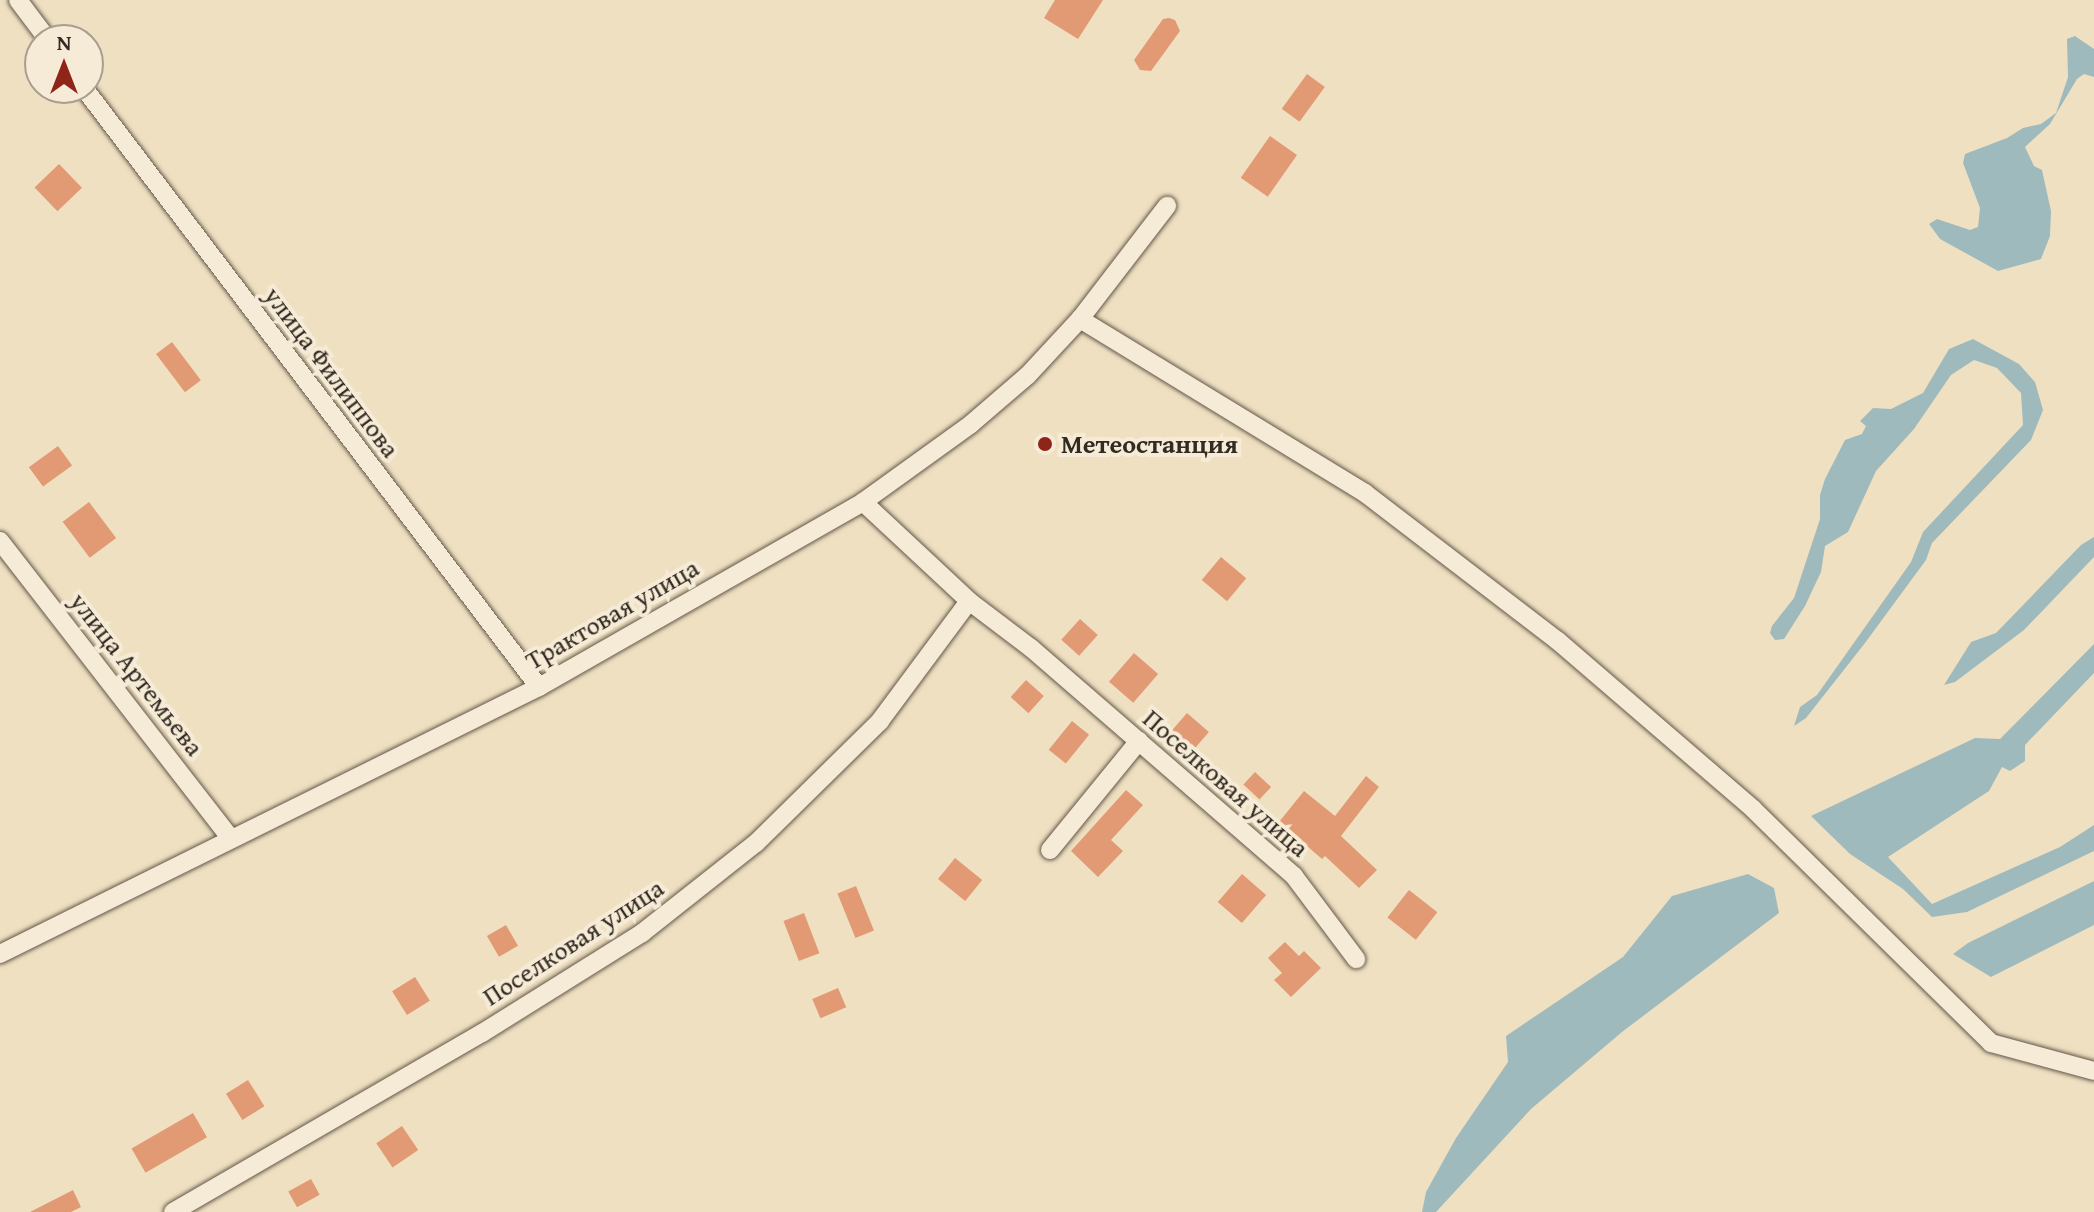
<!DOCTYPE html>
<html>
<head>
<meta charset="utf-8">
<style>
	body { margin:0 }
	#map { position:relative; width:2094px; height:1212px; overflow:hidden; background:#f0e0c2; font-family:"Gentium Book Plus",serif }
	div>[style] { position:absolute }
	.water>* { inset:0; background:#9fbabd }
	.building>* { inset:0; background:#e19a73; transform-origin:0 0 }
	.roads { filter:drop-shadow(0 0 2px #625849) drop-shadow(0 0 2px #625849) }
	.street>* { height:18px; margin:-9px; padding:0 9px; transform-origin:9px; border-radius:9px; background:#f5ebd7 }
	.dots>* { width:22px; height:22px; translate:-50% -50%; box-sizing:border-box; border:4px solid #f5ebd7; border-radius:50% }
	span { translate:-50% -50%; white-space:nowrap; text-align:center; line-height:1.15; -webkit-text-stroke:8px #f5ebd7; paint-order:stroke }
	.street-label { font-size:26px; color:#332b21 }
	.poi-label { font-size:26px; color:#332b21; font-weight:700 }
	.left { translate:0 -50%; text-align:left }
	.north { position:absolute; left:24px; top:24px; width:80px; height:80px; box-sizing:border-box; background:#f5ebd7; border:2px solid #a79e8e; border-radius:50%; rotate:0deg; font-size:22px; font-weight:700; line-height:32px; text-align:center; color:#332b21 }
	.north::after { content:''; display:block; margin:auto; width:28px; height:36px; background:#8f2418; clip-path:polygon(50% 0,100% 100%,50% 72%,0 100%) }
</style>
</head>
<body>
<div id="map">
	<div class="water">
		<i style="clip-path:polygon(2075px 36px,2094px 49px,2094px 77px,2084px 74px,2077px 79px,2050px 124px,2025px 147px,2034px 166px,2042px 170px,2051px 211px,2050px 236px,2041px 259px,1998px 271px,1940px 239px,1929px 224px,1937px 219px,1970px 230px,1978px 227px,1980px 208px,1963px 163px,1965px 154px,2007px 138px,2023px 128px,2041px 124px,2056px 113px,2068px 77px,2067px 39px)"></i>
		<i style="clip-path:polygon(1973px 339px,2019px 364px,2035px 382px,2043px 410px,2031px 440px,1932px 543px,1926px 560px,1865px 643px,1806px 718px,1794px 726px,1800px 707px,1817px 695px,1911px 562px,1923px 532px,2023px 425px,2021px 393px,1997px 368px,1974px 360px,1951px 375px,1914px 429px,1876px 471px,1848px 532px,1825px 546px,1821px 572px,1805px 606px,1784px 639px,1775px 640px,1770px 633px,1772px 626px,1794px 598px,1820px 519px,1820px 495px,1825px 479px,1845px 440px,1862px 434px,1866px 426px,1860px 421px,1873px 408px,1891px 409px,1923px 393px,1949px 349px)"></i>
		<i style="clip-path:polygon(2094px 537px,2094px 557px,2024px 630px,1955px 682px,1944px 685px,1971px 642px,1996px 633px,2081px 545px)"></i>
		<i style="clip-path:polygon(2094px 644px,2094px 673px,2025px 745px,2025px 761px,2010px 771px,2002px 767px,1989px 791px,1888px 857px,1932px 904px,2060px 847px,2094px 825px,2094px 851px,1967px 912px,1932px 917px,1903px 889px,1850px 854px,1811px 816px,1975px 738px,2000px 739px)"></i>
		<i style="clip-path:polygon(1748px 874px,1774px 888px,1779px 913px,1622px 1032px,1531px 1109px,1436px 1212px,1422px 1212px,1426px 1192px,1456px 1138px,1508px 1062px,1506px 1036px,1623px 957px,1672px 896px)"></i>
		<i style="clip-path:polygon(2094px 881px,2094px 925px,1991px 977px,1953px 954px,1968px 943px)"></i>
	</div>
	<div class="building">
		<i style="clip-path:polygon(1055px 0,1103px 0,1078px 39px,1044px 18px)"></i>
		<i style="clip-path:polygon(1169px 18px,1175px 20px,1180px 31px,1151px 71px,1140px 70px,1134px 60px,1163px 19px)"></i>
		<i style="left:1307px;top:74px;width:22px;height:43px;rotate:36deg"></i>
		<i style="left:1270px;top:136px;width:33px;height:51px;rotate:35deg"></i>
		<i style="left:59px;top:164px;width:33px;height:34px;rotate:46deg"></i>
		<i style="left:172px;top:342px;width:48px;height:20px;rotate:53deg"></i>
		<i style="left:58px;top:446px;width:24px;height:36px;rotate:54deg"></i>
		<i style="left:89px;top:502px;width:45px;height:33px;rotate:53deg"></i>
		<i style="left:1221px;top:557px;width:33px;height:30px;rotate:40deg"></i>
		<i style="left:1080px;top:619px;width:24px;height:28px;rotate:42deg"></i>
		<i style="left:1134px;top:653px;width:32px;height:38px;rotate:41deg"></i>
		<i style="left:1026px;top:680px;width:24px;height:23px;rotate:42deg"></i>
		<i style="left:1187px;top:713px;width:29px;height:27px;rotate:41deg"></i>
		<i style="left:1072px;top:721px;width:22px;height:37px;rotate:39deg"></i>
		<i style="left:1255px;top:772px;width:22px;height:17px;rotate:43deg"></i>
		<i style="clip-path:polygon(1366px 776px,1379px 787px,1341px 836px,1377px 870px,1359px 888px,1325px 856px,1322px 859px,1279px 822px,1304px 791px,1335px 816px)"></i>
		<i style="clip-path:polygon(1126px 790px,1143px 805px,1111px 840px,1123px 851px,1098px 877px,1071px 851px)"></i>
		<i style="left:955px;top:858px;width:35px;height:27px;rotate:39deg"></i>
		<i style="left:1242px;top:874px;width:32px;height:37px;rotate:41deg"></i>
		<i style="left:856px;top:886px;width:48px;height:20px;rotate:68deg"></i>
		<i style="left:1409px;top:890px;width:36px;height:35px;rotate:38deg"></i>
		<i style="left:804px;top:913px;width:43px;height:22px;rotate:69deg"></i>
		<i style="left:506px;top:925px;width:24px;height:22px;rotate:60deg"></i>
		<i style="clip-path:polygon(1285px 942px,1299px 956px,1304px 951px,1321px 968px,1291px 997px,1274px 980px,1282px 973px,1268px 958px)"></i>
		<i style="left:415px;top:977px;width:28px;height:27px;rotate:58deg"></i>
		<i style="left:838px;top:988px;width:21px;height:28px;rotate:67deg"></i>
		<i style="left:248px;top:1080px;width:31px;height:26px;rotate:58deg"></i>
		<i style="left:193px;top:1113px;width:28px;height:71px;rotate:60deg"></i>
		<i style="left:402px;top:1126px;width:29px;height:31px;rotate:56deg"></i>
		<i style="left:311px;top:1179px;width:18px;height:26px;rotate:61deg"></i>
		<i style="clip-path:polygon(73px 1190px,81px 1207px,71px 1212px,30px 1212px)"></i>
	</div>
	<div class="roads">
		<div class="street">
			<i style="left:18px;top:0;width:50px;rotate:53.1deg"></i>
			<i style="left:84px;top:88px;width:752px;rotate:52.78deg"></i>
			<i style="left:1080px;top:319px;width:334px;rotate:31.4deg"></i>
			<i style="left:1365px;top:493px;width:243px;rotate:37.5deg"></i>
			<i style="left:1558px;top:641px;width:257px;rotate:40.7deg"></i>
			<i style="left:1753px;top:809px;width:334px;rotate:44.5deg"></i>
			<i style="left:1991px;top:1043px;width:107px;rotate:15.2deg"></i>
			<i style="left:863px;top:502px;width:145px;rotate:43deg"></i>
			<i style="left:969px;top:601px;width:78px;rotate:37.2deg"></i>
			<i style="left:1031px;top:648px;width:348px;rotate:40.9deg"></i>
			<i style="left:1294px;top:876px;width:104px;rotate:53.2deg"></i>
			<i style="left:0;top:541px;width:377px;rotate:52.2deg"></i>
			<i style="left:1050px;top:850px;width:141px;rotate:-50.8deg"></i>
			<i style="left:0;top:954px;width:602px;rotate:-26.35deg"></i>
			<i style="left:539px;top:687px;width:373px;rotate:-29.7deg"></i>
			<i style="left:863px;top:502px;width:133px;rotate:-35.8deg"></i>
			<i style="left:971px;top:424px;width:75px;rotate:-40.7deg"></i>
			<i style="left:1028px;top:375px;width:76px;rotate:-47.1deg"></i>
			<i style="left:1080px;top:319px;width:143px;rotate:-52.4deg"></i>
			<i style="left:173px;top:1212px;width:357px;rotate:-30.1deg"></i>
			<i style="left:482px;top:1033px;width:189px;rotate:-32deg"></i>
			<i style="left:642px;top:933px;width:145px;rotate:-38.3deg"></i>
			<i style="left:756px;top:843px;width:174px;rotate:-44.5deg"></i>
			<i style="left:880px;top:721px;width:149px;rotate:-53.4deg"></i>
		</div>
	</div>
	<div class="dots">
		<i style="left:1045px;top:444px;background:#8f2418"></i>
	</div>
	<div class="street-label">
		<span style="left:332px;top:372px;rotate:53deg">улица Филиппова</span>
		<span style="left:612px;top:614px;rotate:-30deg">Трактовая улица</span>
		<span style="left:137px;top:674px;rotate:52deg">улица Артемьева</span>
		<span style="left:1226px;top:783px;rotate:41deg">Поселковая улица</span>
		<span style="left:573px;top:942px;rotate:-33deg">Поселковая улица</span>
	</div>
	<div class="poi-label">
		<span class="left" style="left:1061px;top:444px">Метеостанция</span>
	</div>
	<div class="north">N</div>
</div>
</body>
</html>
